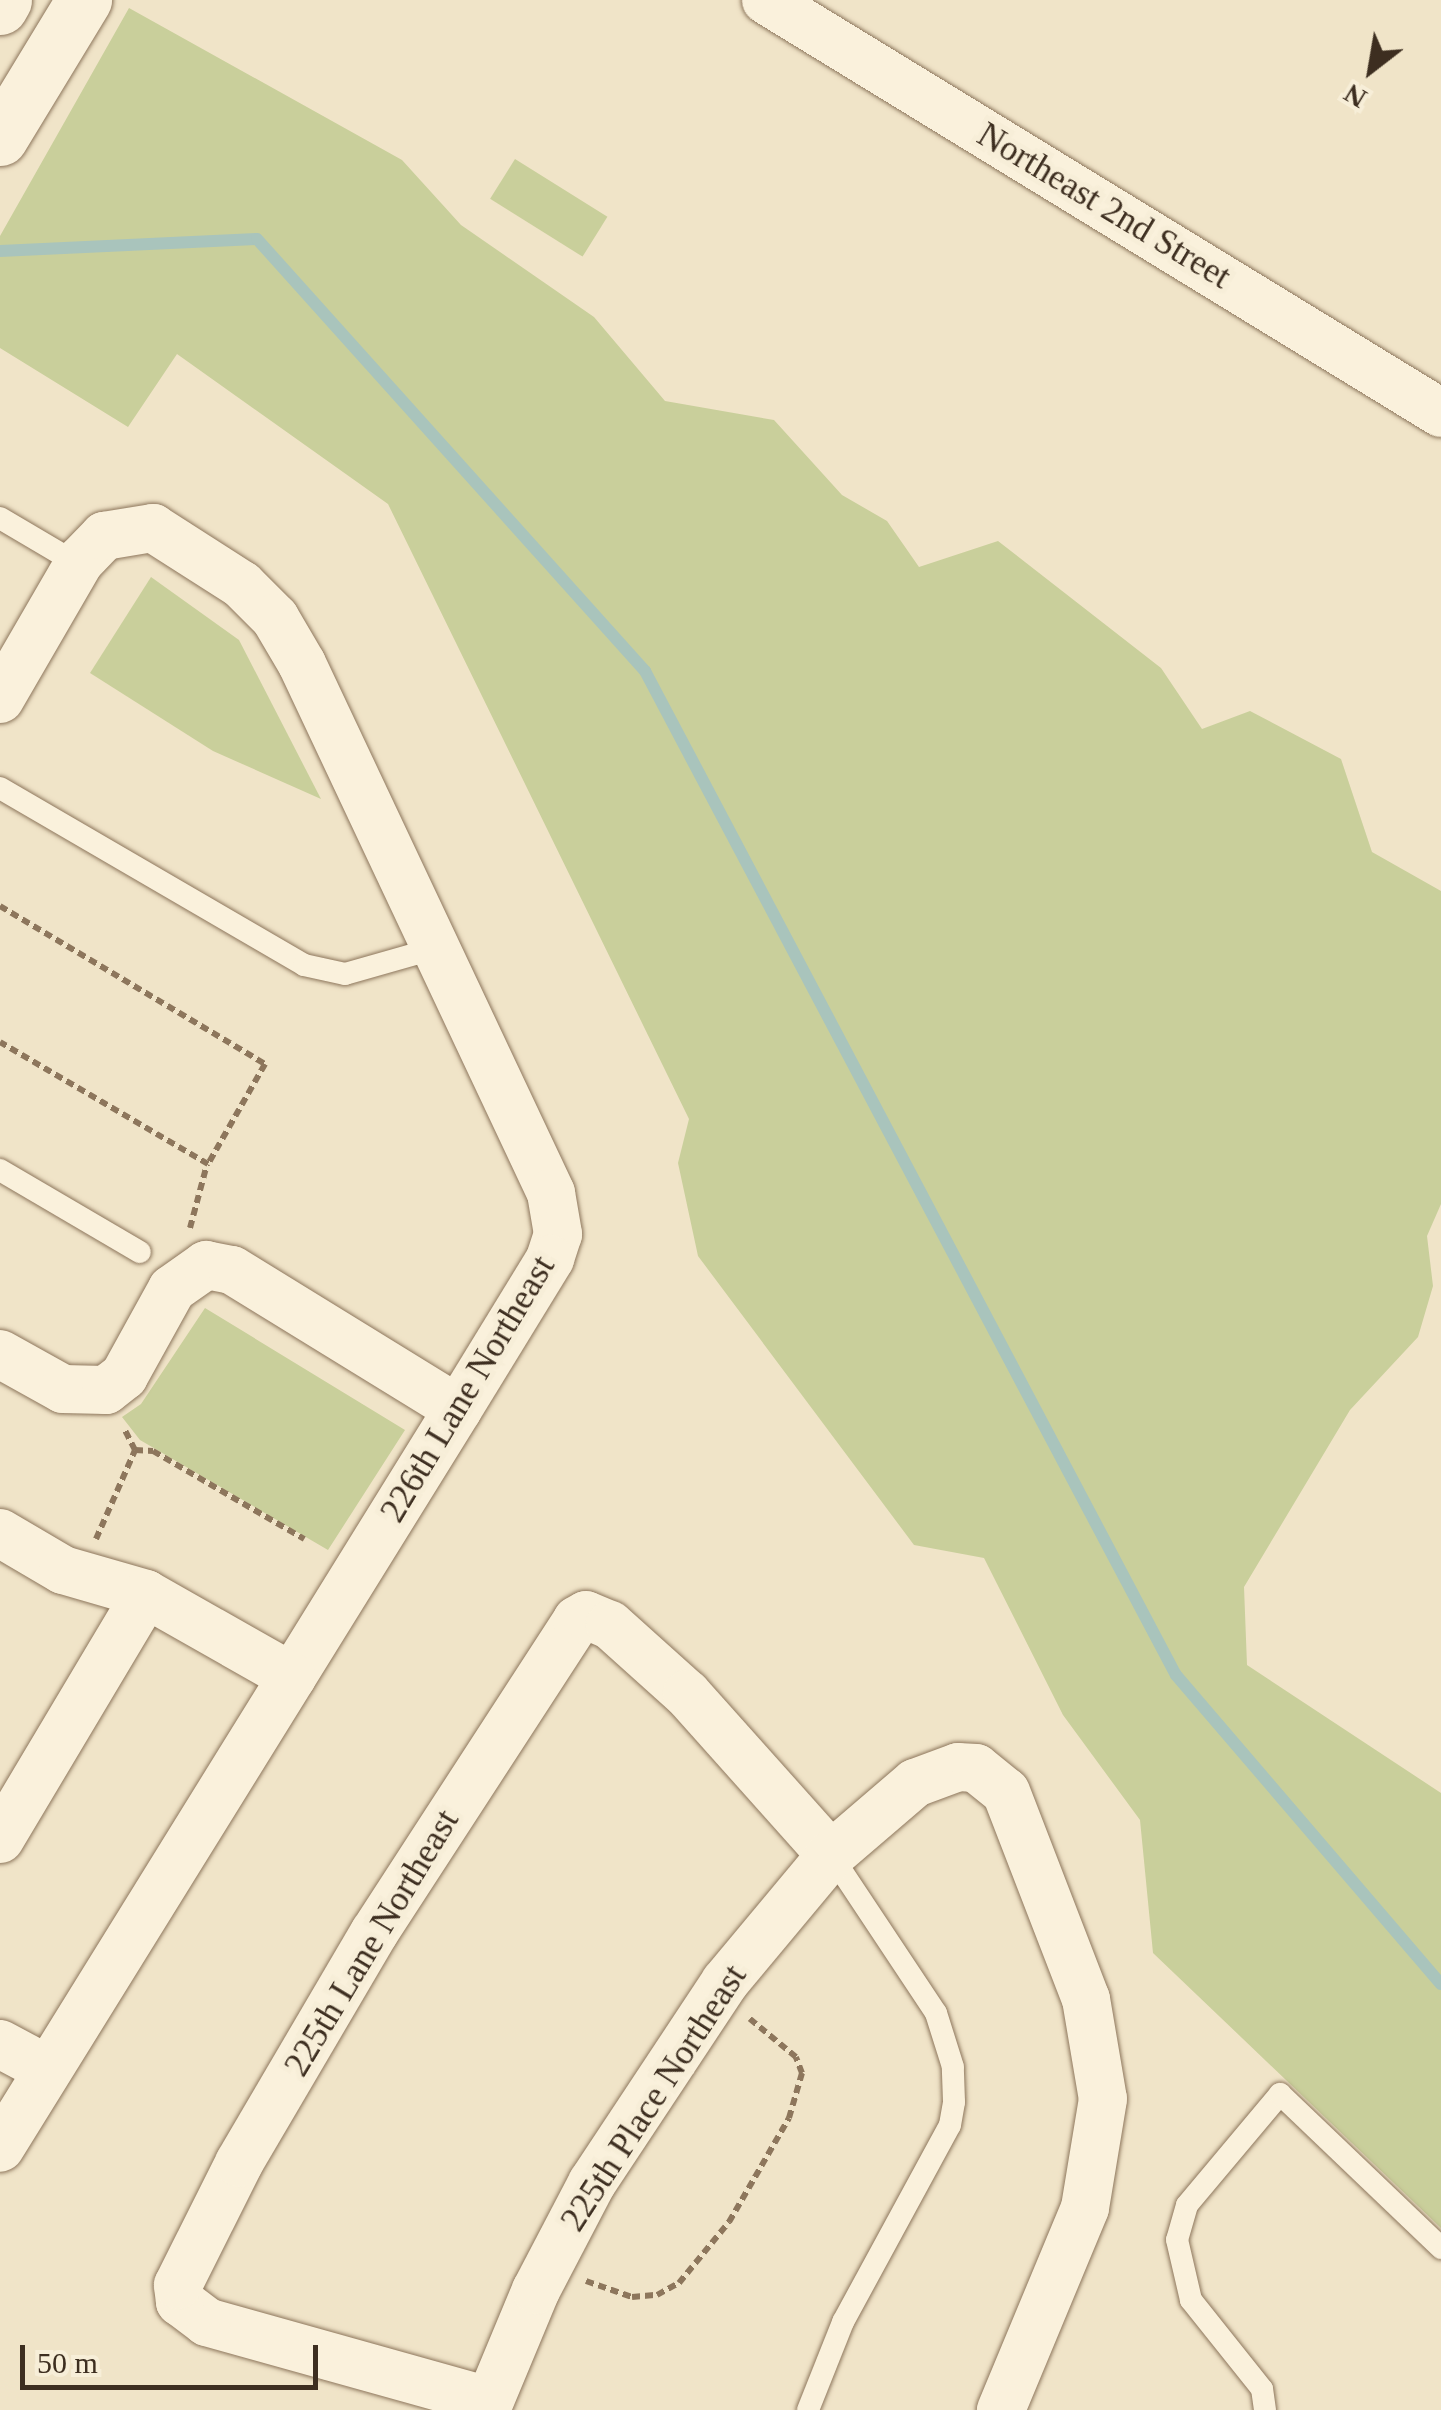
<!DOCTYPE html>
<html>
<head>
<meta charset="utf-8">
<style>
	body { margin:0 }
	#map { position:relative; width:1441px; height:2410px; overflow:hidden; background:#f0e4c8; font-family:Georgia,serif }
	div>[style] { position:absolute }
	.green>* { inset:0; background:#c9cf9b; transform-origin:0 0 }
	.stream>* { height:12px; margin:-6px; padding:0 6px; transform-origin:6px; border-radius:6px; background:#a9c4bc }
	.path>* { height:6px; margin-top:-3px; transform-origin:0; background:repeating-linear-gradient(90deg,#8d765c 0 8px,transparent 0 13px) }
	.roads { filter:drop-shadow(0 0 2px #8d765c) drop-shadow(0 0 2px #8d765c) }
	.service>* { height:22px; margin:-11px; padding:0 11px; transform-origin:11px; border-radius:11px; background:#faf1dc }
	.minor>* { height:48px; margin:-24px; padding:0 24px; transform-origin:24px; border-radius:24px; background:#faf1dc }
	.secondary>* { height:55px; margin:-27.5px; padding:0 27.5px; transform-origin:27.5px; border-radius:27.5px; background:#faf1dc }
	span { translate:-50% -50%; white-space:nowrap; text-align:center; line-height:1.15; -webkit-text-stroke:10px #f7eed8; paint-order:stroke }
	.street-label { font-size:35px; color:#3d2e20 }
	.north { position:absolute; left:1321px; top:20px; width:100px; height:100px; -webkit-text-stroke:8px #f7eed8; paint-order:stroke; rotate:211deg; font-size:28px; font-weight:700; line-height:40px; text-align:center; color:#3d2e20 }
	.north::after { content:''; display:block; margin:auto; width:35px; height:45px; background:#3d2e20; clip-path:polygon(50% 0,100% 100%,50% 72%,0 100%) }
	.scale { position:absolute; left:20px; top:2345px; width:298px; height:45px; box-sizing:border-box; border:5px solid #3d2e20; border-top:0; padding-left:12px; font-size:30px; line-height:35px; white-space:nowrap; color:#3d2e20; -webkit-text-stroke:8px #f7eed8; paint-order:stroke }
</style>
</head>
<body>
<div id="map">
	<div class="green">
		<i style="clip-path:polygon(129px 8px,402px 160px,461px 225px,594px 317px,665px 401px,774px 420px,842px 495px,887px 521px,919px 567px,998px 541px,1161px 668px,1202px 729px,1250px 711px,1341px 759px,1372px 852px,1441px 891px,1441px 1204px,1427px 1236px,1433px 1286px,1418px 1337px,1350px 1410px,1244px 1587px,1247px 1665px,1441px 1793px,1441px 2228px,1153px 1953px,1140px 1820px,1063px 1715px,984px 1558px,914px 1545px,698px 1256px,678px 1163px,689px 1119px,388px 504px,177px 354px,128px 427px,0 348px,0 236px)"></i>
		<i style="left:515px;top:159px;width:109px;height:47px;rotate:32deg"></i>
		<i style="clip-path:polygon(151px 577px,239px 640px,321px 799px,213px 751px,90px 673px)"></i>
		<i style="clip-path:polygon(205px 1308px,405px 1430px,328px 1550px,140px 1440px,122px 1417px,141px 1404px)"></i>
	</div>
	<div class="stream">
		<i style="left:0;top:251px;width:257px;rotate:-2.7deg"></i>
		<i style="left:257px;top:239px;width:581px;rotate:48.07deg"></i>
		<i style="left:645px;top:671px;width:1136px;rotate:62.13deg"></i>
		<i style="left:1176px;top:1675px;width:407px;rotate:49.4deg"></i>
	</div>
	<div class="path">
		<i style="left:0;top:906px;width:309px;rotate:30.8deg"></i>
		<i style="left:265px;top:1064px;width:115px;rotate:119.7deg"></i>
		<i style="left:208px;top:1164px;width:241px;rotate:-149.6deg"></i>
		<i style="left:190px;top:1228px;width:66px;rotate:-75.1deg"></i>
		<i style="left:135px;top:1450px;width:18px;rotate:3deg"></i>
		<i style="left:153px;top:1451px;width:175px;rotate:30.2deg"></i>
		<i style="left:96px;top:1539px;width:97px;rotate:-66.3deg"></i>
		<i style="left:135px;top:1450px;width:25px;rotate:-117deg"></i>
		<i style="left:586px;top:2281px;width:49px;rotate:19.2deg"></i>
		<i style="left:632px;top:2297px;width:25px;rotate:-5deg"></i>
		<i style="left:657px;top:2295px;width:25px;rotate:-29deg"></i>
		<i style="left:679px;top:2283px;width:79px;rotate:-50.7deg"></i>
		<i style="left:729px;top:2222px;width:120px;rotate:-60deg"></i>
		<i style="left:789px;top:2118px;width:47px;rotate:-73.9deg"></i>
		<i style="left:802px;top:2073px;width:17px;rotate:-111deg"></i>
		<i style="left:796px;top:2057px;width:60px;rotate:-140.4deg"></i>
	</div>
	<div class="roads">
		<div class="service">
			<i style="left:0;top:518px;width:91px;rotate:30.5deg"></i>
			<i style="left:0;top:788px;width:352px;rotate:30.2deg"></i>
			<i style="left:304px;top:965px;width:42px;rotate:12.4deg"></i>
			<i style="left:345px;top:974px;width:95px;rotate:-15.9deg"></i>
			<i style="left:0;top:1170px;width:162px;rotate:30.4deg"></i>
			<i style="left:808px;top:2410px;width:95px;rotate:-68.3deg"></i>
			<i style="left:843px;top:2322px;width:224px;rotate:-61.5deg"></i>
			<i style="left:950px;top:2125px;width:23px;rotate:-80deg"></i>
			<i style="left:954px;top:2102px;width:35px;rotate:-92deg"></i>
			<i style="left:953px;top:2067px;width:57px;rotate:-107.5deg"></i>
			<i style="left:936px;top:2013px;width:190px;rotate:-123.6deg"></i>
			<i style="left:1265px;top:2410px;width:21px;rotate:-98deg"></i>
			<i style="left:1262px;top:2389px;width:114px;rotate:-128.6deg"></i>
			<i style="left:1191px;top:2300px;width:62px;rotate:-103.1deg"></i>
			<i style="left:1177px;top:2240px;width:36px;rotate:-74deg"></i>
			<i style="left:1187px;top:2205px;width:145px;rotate:-50deg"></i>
			<i style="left:1280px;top:2094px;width:223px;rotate:43.7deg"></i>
		</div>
		<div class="minor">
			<i style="left:766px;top:0;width:791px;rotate:31.46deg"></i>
			<i style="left:0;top:699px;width:160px;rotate:-59.9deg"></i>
			<i style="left:80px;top:561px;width:35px;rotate:-46deg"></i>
			<i style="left:104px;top:536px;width:50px;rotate:-9.3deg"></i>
			<i style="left:153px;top:528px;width:106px;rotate:32.6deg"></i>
			<i style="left:242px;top:585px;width:47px;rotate:45deg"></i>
			<i style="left:275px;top:618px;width:53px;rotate:59.6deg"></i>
			<i style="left:302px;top:664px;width:585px;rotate:64.79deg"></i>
			<i style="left:551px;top:1193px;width:42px;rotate:80.3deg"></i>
			<i style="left:558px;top:1234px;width:26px;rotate:108deg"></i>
			<i style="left:550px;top:1259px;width:176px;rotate:121.5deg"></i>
			<i style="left:458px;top:1409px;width:869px;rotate:121.79deg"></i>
			<i style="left:0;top:1354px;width:72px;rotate:29.1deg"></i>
			<i style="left:63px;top:1389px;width:43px;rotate:1.3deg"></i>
			<i style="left:106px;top:1390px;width:23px;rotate:-38deg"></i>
			<i style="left:124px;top:1376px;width:99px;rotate:-61.1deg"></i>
			<i style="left:172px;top:1289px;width:42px;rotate:-35.2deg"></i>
			<i style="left:206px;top:1265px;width:26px;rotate:11deg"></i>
			<i style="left:232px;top:1270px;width:265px;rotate:31.6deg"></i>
			<i style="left:0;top:1533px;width:73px;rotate:30.4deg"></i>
			<i style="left:63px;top:1570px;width:86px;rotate:16.1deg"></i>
			<i style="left:146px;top:1594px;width:168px;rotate:29.6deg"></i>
			<i style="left:0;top:1839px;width:285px;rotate:-59.2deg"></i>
			<i style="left:0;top:2044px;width:53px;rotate:28deg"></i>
			<i style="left:489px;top:2401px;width:293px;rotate:-164.4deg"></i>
			<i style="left:207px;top:2322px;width:34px;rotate:-143deg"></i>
			<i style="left:180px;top:2302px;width:17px;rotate:-97deg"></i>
			<i style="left:178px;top:2285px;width:136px;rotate:-63.4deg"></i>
			<i style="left:239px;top:2163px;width:267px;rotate:-59.6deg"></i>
			<i style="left:374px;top:1933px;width:373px;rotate:-57deg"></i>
			<i style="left:577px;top:1620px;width:10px;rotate:-29deg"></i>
			<i style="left:586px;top:1615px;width:26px;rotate:23deg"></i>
			<i style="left:610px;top:1625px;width:103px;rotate:41.9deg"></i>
			<i style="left:687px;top:1694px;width:216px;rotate:48.2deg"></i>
			<i style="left:486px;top:2410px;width:130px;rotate:-67.4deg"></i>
			<i style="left:536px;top:2290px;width:121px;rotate:-62.4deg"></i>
			<i style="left:592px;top:2183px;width:241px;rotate:-56.5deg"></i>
			<i style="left:725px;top:1982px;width:165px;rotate:-50.2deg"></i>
			<i style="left:831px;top:1855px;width:111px;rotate:-40.6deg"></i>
			<i style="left:915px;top:1783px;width:46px;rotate:-20.4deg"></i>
			<i style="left:958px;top:1767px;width:18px;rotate:3deg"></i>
			<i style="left:976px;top:1768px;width:38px;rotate:39deg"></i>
			<i style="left:1006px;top:1792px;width:222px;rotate:68.9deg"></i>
			<i style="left:1086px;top:1999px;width:101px;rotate:80.4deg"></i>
			<i style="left:1103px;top:2099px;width:110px;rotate:99.4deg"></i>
			<i style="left:1085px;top:2208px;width:219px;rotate:112.6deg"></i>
		</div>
		<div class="secondary">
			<i style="left:0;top:7px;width:8px;rotate:-60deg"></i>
			<i style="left:0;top:138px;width:162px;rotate:-58.7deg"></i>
		</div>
	</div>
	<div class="street-label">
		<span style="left:1104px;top:206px;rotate:31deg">Northeast 2nd Street</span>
		<span style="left:468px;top:1389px;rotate:-59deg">226th Lane Northeast</span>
		<span style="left:372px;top:1943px;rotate:-59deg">225th Lane Northeast</span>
		<span style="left:654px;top:2098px;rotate:-57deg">225th Place Northeast</span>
	</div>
	<div class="north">N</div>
	<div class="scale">50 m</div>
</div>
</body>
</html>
